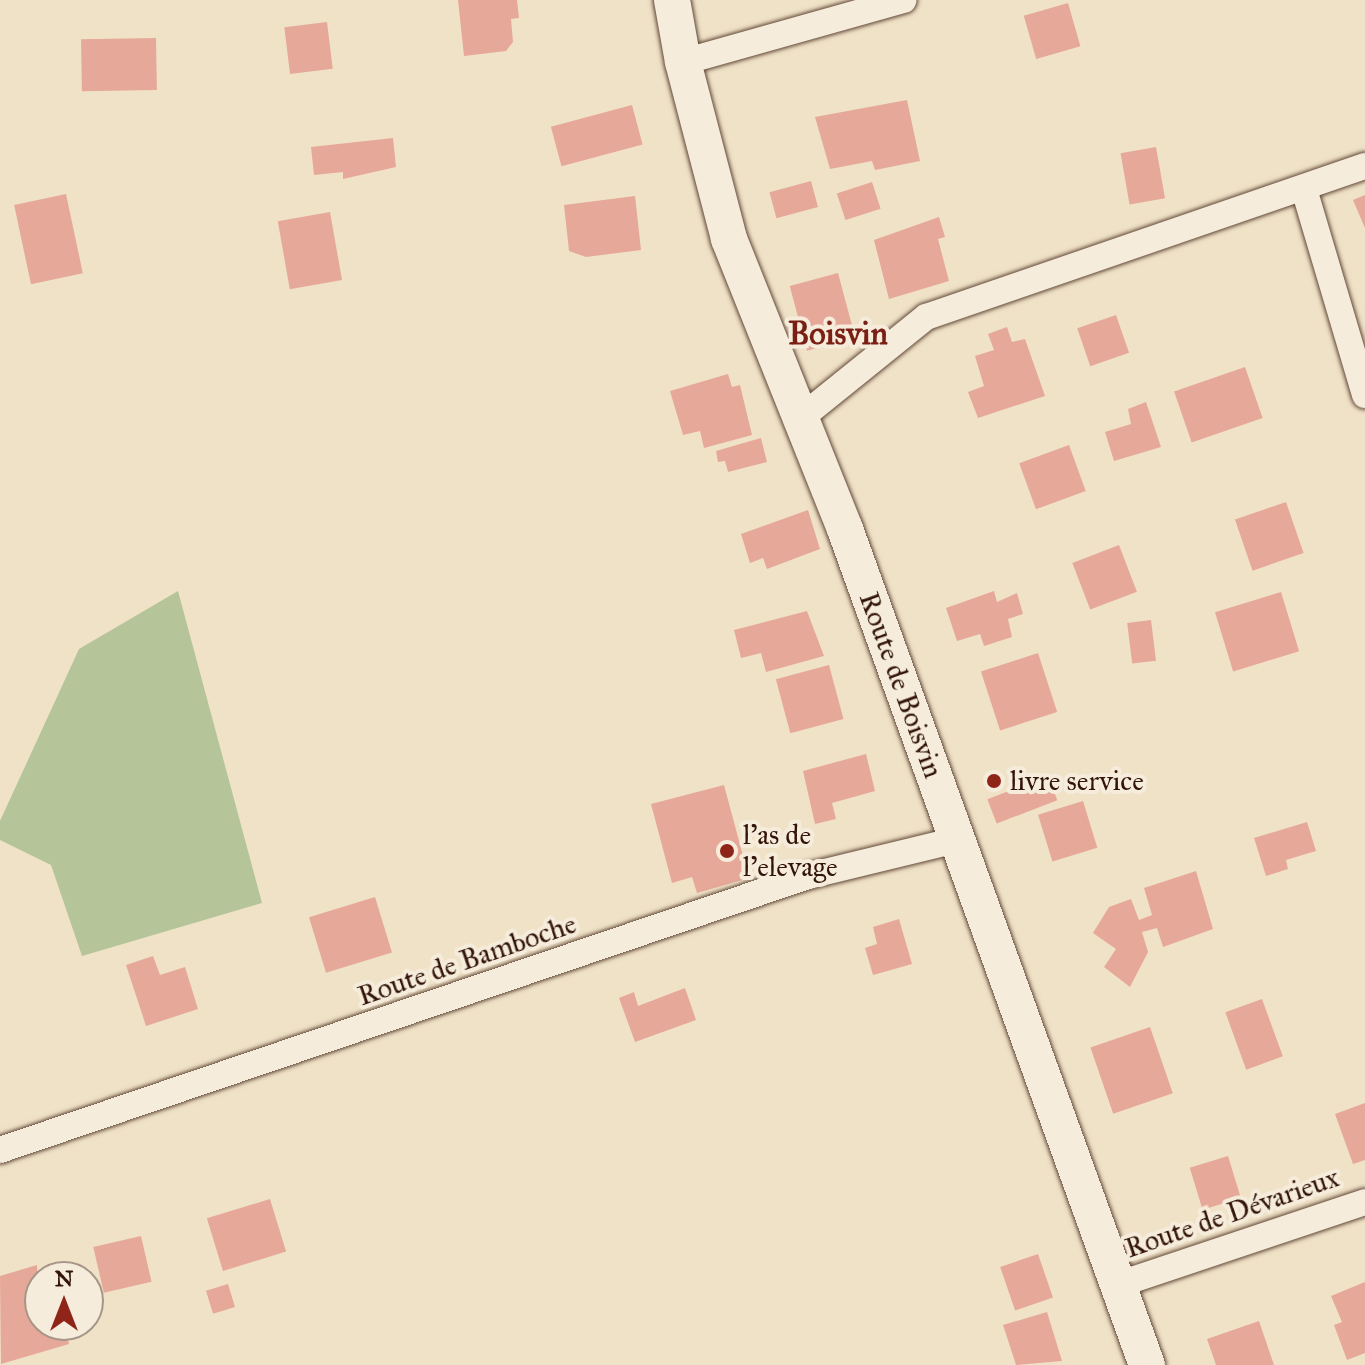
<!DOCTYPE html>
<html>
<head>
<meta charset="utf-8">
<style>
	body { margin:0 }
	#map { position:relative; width:1365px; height:1365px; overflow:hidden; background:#f0e2c7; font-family:"IM FELL Great Primer",serif }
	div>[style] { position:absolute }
	.green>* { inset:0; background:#b5c499 }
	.building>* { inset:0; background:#e6a899; transform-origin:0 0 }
	.roads { filter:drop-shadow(0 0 2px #624838) drop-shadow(0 0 2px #624838) }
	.minor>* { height:26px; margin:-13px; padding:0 13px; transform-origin:13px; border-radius:13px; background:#f5ecdb }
	.secondary>* { height:36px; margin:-18px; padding:0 18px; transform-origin:18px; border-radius:18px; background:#f5ecdb }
	.dots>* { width:22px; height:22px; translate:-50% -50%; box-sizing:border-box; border:4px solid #f5ecdb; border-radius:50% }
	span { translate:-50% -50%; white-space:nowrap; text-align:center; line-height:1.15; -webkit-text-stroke:8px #f5ecdb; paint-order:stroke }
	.street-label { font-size:28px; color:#321408 }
	.poi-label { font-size:28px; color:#321408 }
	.left { translate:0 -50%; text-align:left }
	.quarter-label { font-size:32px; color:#7a1f14; font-weight:700 }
	.north { position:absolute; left:24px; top:1261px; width:80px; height:80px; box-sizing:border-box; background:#f5ecdb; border:2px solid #a79687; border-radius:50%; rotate:0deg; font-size:22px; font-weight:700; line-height:32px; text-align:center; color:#321408 }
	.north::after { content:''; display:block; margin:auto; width:28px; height:36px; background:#8f2418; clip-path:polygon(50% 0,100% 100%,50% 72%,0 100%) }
</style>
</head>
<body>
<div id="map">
	<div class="green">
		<i style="clip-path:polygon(178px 591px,262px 903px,82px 956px,51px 865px,0 840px,0 821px,79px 649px)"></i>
	</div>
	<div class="building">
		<i style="clip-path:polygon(458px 0,517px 0,519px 18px,511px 19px,513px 42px,506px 51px,464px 56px)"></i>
		<i style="left:1068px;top:3px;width:45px;height:46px;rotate:74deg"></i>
		<i style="left:327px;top:22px;width:47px;height:43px;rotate:83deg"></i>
		<i style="left:156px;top:38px;width:52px;height:75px;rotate:89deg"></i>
		<i style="clip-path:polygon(907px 100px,920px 161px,875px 170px,872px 161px,830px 169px,815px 117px)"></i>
		<i style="left:632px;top:105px;width:41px;height:84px;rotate:75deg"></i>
		<i style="clip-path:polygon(393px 138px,396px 167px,343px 179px,343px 172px,314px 175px,311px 147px)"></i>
		<i style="left:1156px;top:147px;width:52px;height:36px;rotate:80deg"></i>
		<i style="left:811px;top:181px;width:27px;height:43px;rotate:75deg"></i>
		<i style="left:872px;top:182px;width:28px;height:37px;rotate:72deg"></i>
		<i style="left:66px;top:194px;width:81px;height:53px;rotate:78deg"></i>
		<i style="clip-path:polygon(1365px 195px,1365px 228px,1353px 200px)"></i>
		<i style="clip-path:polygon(635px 196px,641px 250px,586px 257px,569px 251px,564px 205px)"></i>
		<i style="left:330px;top:212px;width:69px;height:53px;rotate:80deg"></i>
		<i style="clip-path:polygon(939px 217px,945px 237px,938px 239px,949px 281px,889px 299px,874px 240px)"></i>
		<i style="left:838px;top:273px;width:67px;height:50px;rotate:75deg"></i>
		<i style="left:1116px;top:315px;width:40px;height:41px;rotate:71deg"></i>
		<i style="clip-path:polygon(1007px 327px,1012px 342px,1025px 339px,1045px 396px,978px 418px,968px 392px,984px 386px,975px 356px,994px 350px,988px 334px)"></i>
		<i style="left:1245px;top:367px;width:54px;height:75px;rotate:71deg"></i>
		<i style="clip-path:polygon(728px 374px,732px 387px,740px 385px,752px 435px,704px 448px,700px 431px,683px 435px,670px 391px)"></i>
		<i style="clip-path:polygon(1146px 402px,1161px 447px,1114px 461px,1105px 432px,1131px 424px,1128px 409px)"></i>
		<i style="clip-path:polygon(761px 438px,767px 462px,728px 472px,725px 461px,718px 462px,716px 451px)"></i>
		<i style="left:1069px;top:445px;width:49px;height:53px;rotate:70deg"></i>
		<i style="left:1286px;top:502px;width:54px;height:54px;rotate:71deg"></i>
		<i style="clip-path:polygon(808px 510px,820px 549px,767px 569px,763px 558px,750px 563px,741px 534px)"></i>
		<i style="left:1119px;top:545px;width:50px;height:50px;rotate:69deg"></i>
		<i style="clip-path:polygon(994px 591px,997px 602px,1017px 593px,1023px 614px,1008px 619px,1012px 637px,984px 646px,980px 634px,957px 641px,946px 608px)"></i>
		<i style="left:1281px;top:592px;width:62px;height:69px;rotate:73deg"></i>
		<i style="clip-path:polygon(807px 611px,824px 656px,766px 672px,761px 653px,741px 658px,734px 630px)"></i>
		<i style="left:1151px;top:620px;width:41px;height:24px;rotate:83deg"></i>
		<i style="left:1038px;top:653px;width:62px;height:60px;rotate:72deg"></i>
		<i style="left:829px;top:665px;width:56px;height:55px;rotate:75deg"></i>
		<i style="clip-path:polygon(866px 754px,875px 791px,832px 803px,836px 819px,815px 824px,803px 771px)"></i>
		<i style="left:1048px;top:776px;width:26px;height:65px;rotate:69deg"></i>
		<i style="clip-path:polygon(724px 785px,749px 878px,697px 893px,692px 877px,672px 883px,651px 804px)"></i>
		<i style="left:1083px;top:801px;width:49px;height:47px;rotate:73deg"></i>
		<i style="clip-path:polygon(1307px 822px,1316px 851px,1286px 860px,1288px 869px,1266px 876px,1254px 838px)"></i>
		<i style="clip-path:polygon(1196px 871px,1213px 929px,1163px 947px,1157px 928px,1142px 932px,1148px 952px,1130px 987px,1104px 967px,1116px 949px,1093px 933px,1109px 907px,1131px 899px,1139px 920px,1152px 915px,1144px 888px)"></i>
		<i style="left:375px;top:897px;width:58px;height:69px;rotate:73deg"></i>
		<i style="clip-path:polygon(899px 919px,912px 964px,873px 975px,865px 948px,877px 944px,873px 927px)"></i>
		<i style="clip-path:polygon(153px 956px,160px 975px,185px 967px,198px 1009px,146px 1026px,126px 965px)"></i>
		<i style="clip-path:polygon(685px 988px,696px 1020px,635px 1042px,619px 998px,634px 992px,638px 1006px)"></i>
		<i style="left:1262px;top:999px;width:61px;height:39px;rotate:70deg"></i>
		<i style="left:1150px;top:1027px;width:70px;height:63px;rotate:71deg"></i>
		<i style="clip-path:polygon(1365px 1103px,1365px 1160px,1353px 1164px,1335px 1114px)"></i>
		<i style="left:1228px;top:1156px;width:44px;height:40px;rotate:73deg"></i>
		<i style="left:270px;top:1199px;width:55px;height:66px;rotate:73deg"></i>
		<i style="left:141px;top:1236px;width:47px;height:49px;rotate:77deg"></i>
		<i style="left:1038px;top:1254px;width:46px;height:40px;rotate:71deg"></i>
		<i style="clip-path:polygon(37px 1265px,40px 1325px,64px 1325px,69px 1344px,1px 1364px,0 1276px)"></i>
		<i style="clip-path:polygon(1365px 1282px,1365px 1353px,1347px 1360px,1334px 1325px,1342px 1322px,1331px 1296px)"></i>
		<i style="left:228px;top:1284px;width:24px;height:23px;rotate:73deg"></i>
		<i style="clip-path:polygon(1047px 1312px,1062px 1361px,1016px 1365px,1003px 1325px)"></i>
		<i style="clip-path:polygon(1259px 1321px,1274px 1365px,1216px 1365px,1207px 1339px)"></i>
	</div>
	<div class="roads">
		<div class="minor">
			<i style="left:683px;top:62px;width:229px;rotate:-15.7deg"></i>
			<i style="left:1304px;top:189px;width:215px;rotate:73.5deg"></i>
			<i style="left:797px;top:421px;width:166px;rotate:-38.9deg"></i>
			<i style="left:926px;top:317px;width:464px;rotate:-19deg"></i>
			<i style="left:0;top:1150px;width:853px;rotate:-18.73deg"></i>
			<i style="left:808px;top:876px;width:153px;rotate:-13.6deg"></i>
			<i style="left:1120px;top:1284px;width:258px;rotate:-18.5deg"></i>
		</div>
		<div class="secondary">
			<i style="left:672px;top:0;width:63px;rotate:79.9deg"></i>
			<i style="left:683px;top:62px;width:183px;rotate:75.4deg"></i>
			<i style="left:729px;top:239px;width:312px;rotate:68.2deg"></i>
			<i style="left:845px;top:529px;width:889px;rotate:70.14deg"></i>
		</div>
	</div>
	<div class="dots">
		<i style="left:994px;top:781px;background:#8f2418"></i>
		<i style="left:727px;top:851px;background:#8f2418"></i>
	</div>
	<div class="street-label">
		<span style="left:901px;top:685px;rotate:70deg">Route de Boisvin</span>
		<span style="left:467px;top:960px;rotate:-19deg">Route de Bamboche</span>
		<span style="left:1232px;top:1213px;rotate:-19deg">Route de Dévarieux</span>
	</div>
	<div class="poi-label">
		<span class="left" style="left:1010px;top:781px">livre service</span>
		<span class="left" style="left:743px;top:851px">l'as de<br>l'elevage</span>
	</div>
	<div class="quarter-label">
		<span style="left:838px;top:334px">Boisvin</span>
	</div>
	<div class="north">N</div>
</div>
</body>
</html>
